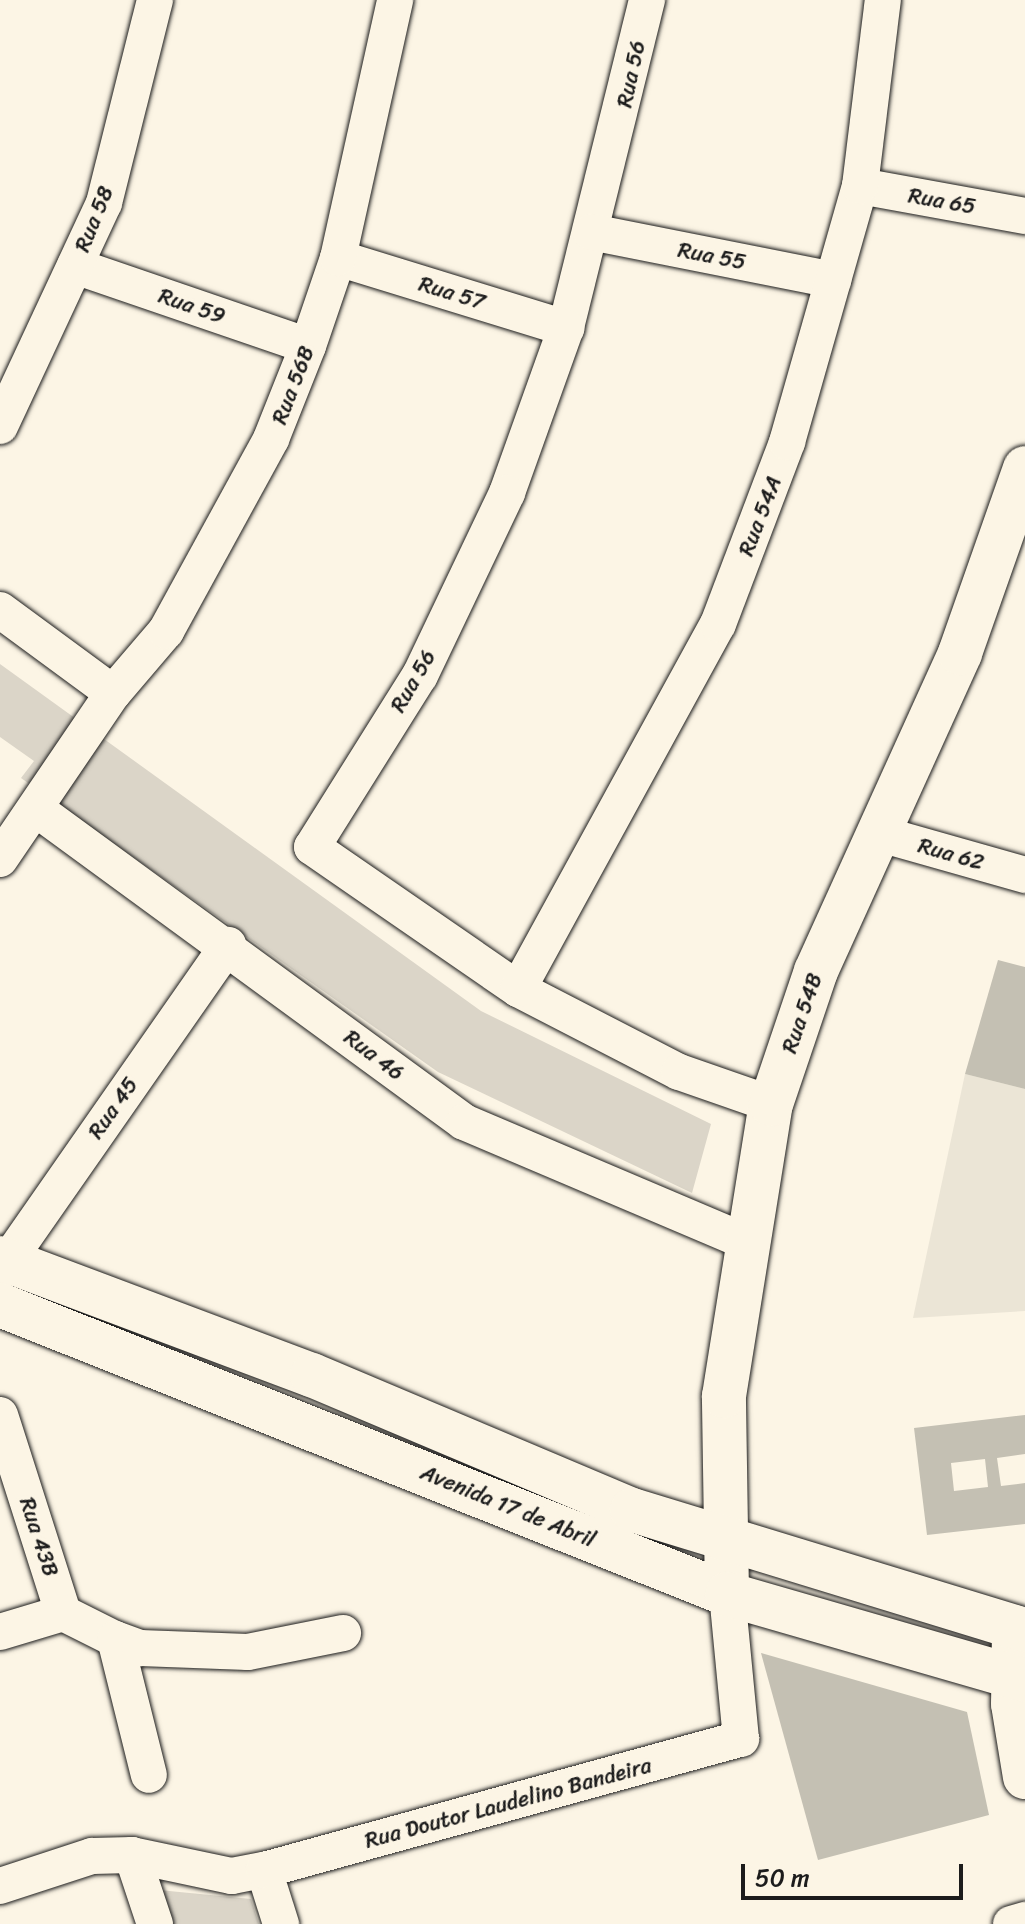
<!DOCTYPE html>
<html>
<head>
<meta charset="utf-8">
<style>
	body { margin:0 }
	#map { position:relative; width:1025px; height:1924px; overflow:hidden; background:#fcf5e5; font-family:Sriracha,sans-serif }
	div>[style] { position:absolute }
	.built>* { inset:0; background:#ebe5d6 }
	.green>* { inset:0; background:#dbd5c8 }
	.building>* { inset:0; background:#c4c0b3 }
	.roads { filter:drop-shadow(0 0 2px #1c1c1c) drop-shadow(0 0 2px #1c1c1c) }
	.minor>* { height:36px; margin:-18px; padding:0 18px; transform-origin:18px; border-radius:18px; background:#fcf5e5 }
	.tertiary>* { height:44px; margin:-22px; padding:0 22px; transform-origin:22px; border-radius:22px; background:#fcf5e5 }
	.secondary>* { height:44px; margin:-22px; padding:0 22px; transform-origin:22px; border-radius:22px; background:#fcf5e5 }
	span { translate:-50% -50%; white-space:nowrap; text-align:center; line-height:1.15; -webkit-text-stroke:7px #fcf5e5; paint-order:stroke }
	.street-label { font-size:22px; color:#1c1c1c }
	.scale { position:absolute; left:741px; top:1864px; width:222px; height:36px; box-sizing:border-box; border:4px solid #1c1c1c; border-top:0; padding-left:10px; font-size:24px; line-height:28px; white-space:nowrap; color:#1c1c1c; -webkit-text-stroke:6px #fcf5e5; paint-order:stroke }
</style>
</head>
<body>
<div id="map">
	<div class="built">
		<i style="clip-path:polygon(965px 1074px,1025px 1089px,1025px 1311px,913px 1318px)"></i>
	</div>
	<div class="green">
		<i style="clip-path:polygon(0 664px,481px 1011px,711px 1124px,692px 1193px,438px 1072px,21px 778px,34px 761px,0 737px)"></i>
		<i style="clip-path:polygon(159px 1890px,251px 1899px,259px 1924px,169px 1924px)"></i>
	</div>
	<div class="building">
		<i style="clip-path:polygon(998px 960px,1025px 967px,1025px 1089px,965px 1074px)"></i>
		<i style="clip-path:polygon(evenodd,1025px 1415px,1025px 1454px,997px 1458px,1001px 1486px,1025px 1483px,1025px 1524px,927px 1535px,914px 1428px,1025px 1415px,985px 1459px,988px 1487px,954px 1491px,951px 1463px,985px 1459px)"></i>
		<i style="clip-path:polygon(761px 1653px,967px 1712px,989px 1815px,818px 1860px)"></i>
	</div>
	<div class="roads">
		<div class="minor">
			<i style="left:647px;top:0;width:338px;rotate:103.9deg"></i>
			<i style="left:566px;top:328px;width:175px;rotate:109.7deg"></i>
			<i style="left:507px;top:493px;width:202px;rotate:115.5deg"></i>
			<i style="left:420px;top:675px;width:203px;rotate:122.1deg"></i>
			<i style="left:312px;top:847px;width:250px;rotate:34.6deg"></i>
			<i style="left:518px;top:989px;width:181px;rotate:27.3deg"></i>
			<i style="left:679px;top:1072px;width:97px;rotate:19.2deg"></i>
			<i style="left:860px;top:186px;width:168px;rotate:10.3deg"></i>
			<i style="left:591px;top:232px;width:247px;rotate:11.2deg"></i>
			<i style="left:338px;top:258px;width:239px;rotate:17.1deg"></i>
			<i style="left:75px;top:266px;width:246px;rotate:18.9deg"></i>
			<i style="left:0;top:426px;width:246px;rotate:-65deg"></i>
			<i style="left:104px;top:203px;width:209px;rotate:-75.9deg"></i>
			<i style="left:0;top:610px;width:140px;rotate:36.3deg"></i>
			<i style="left:113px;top:693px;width:82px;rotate:-49.5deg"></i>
			<i style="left:166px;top:631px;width:219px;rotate:-61.3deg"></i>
			<i style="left:271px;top:439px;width:100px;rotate:-68.3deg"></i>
			<i style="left:308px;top:346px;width:93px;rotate:-71.2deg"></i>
			<i style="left:338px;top:258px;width:264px;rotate:-77.5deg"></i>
			<i style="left:36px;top:809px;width:530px;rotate:36.18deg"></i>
			<i style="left:464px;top:1122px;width:307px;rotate:23deg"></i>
			<i style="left:877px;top:833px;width:154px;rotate:15.8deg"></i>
			<i style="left:0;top:859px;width:201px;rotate:-55.8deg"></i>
			<i style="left:518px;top:989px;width:416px;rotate:-61.3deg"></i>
			<i style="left:718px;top:624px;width:195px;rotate:-69.2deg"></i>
			<i style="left:787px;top:442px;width:266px;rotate:-74.1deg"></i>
			<i style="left:860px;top:186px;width:187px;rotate:-83deg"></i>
			<i style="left:0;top:1272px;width:399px;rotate:-55.1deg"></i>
			<i style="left:0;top:1415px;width:208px;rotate:72.3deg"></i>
			<i style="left:63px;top:1613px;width:58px;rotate:26.6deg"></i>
			<i style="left:115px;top:1639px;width:140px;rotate:76deg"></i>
			<i style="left:0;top:1632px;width:66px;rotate:-16.8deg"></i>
			<i style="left:115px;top:1639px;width:27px;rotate:20deg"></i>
			<i style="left:140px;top:1648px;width:108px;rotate:2.1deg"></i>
			<i style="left:248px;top:1652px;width:97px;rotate:-11.3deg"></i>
			<i style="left:132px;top:1855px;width:73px;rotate:71.6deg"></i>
			<i style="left:264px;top:1870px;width:57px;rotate:72.5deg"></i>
			<i style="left:0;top:1886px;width:97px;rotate:-18.1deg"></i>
			<i style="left:92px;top:1856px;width:40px;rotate:-1.4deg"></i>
			<i style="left:132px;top:1855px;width:102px;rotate:11.9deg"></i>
			<i style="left:232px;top:1876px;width:33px;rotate:-11deg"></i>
			<i style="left:264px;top:1870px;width:495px;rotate:-15.4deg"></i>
			<i style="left:741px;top:1739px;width:146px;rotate:-95.5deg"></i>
			<i style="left:1011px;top:1924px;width:15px;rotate:-16deg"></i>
		</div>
		<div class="tertiary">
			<i style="left:727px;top:1594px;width:198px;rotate:-90.9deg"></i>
			<i style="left:724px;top:1396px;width:296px;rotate:-80.9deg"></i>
			<i style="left:771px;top:1104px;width:140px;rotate:-71.3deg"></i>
			<i style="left:816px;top:971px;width:349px;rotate:-65.6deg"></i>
			<i style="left:960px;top:653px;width:196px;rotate:-70.6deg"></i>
			<i style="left:1014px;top:1627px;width:77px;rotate:90.7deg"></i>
			<i style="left:1013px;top:1704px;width:74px;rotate:80.7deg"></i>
		</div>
		<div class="secondary">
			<i style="left:0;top:1258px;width:333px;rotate:20.6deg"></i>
			<i style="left:312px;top:1375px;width:347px;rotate:22.9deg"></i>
			<i style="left:632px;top:1510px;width:411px;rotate:17deg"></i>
			<i style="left:0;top:1305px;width:782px;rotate:21.68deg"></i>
			<i style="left:727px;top:1594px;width:310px;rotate:16.1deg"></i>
		</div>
	</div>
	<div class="street-label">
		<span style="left:631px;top:74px;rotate:-78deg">Rua 56</span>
		<span style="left:942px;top:201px;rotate:10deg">Rua 65</span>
		<span style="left:94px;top:219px;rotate:-68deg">Rua 58</span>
		<span style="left:712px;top:256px;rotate:11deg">Rua 55</span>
		<span style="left:452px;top:293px;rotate:17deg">Rua 57</span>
		<span style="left:192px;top:306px;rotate:19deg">Rua 59</span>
		<span style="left:293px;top:385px;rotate:-69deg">Rua 56B</span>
		<span style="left:760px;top:516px;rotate:-69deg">Rua 54A</span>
		<span style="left:413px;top:681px;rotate:-60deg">Rua 56</span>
		<span style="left:951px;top:854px;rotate:16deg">Rua 62</span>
		<span style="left:802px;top:1013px;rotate:-71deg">Rua 54B</span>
		<span style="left:374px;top:1055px;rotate:37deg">Rua 46</span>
		<span style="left:113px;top:1108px;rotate:-55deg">Rua 45</span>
		<span style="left:508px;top:1506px;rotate:22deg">Avenida 17 de Abril</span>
		<span style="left:39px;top:1537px;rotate:72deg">Rua 43B</span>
		<span style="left:508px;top:1803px;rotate:-15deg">Rua Doutor Laudelino Bandeira</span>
	</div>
	<div class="scale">50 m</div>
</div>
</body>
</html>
